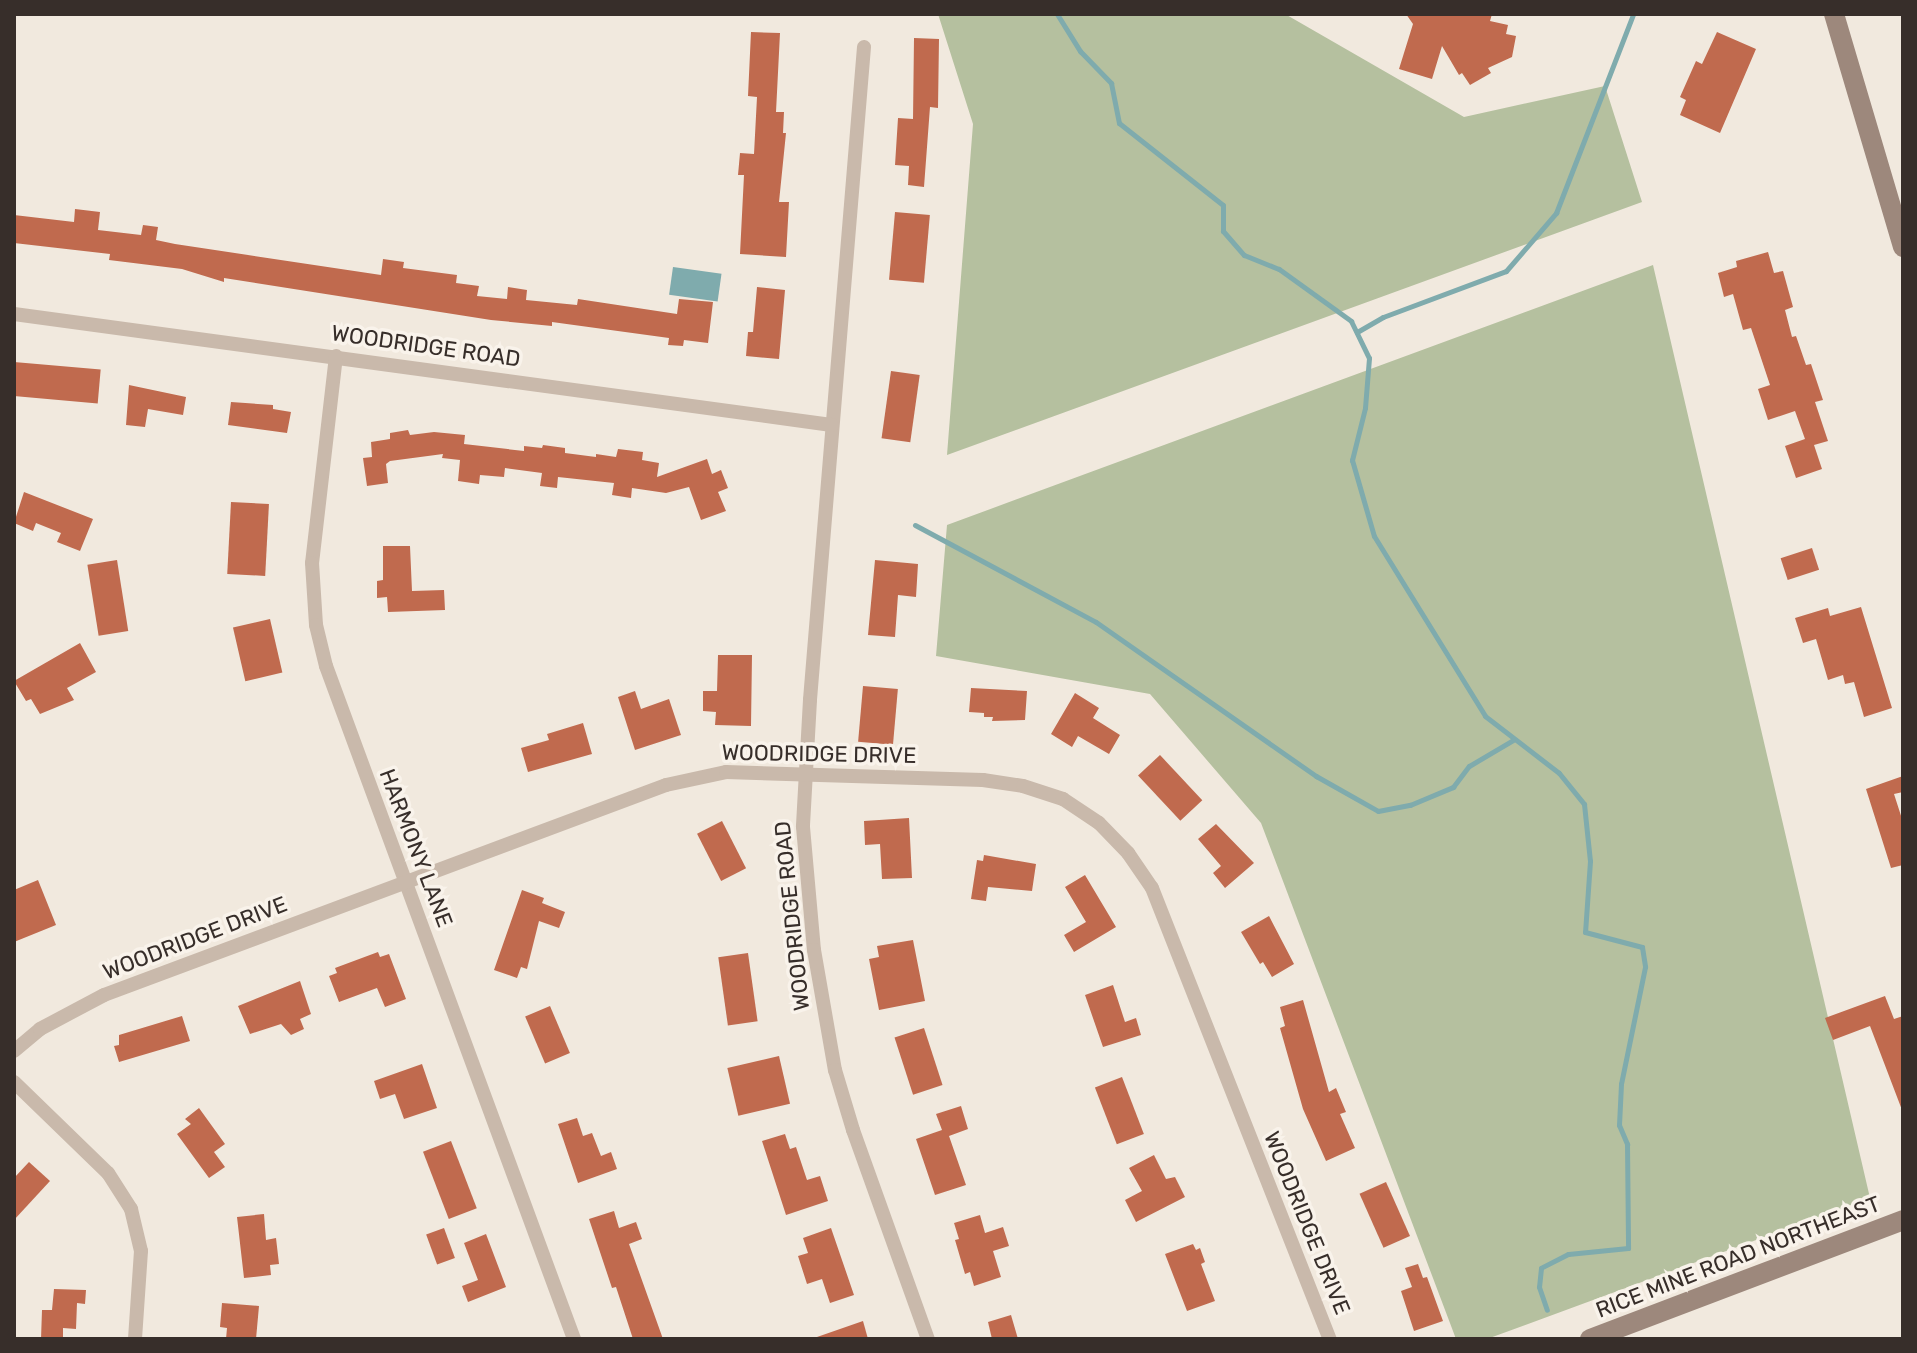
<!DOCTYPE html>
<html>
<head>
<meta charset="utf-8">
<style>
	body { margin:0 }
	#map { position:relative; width:1917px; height:1353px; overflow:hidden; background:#f1e9de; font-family:Rubik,sans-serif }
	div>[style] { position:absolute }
	.green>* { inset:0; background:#b5c09f }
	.water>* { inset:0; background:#7fabad; transform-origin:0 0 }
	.stream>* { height:5px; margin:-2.5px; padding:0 2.5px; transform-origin:2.5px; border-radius:2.5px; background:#7fabad }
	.building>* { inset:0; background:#c06a4e; transform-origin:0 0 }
	.street>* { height:14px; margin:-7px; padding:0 7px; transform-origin:7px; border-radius:7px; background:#c9b9ab }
	.secondary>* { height:20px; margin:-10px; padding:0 10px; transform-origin:10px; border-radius:10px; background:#9d887c }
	span { translate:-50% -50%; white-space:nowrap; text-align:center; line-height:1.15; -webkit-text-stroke:7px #f9f3eb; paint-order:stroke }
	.street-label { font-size:22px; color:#372e2a }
	.frame { position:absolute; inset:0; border:16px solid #372e2a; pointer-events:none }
</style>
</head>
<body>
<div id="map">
	<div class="green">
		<i style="clip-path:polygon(938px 14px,1285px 14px,1464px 117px,1605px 86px,1642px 202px,947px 455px,973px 124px)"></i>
		<i style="clip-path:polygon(1653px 265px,1870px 1198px,1487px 1339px,1456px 1339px,1261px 823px,1150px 694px,936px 656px,947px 525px)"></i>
	</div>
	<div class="water">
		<i style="left:673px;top:267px;width:49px;height:28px;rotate:8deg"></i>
	</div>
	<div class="stream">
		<i style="left:1057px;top:14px;width:44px;rotate:58.1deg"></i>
		<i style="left:1080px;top:51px;width:45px;rotate:45.9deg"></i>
		<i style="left:1111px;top:83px;width:41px;rotate:78.7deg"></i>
		<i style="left:1119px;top:123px;width:132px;rotate:38.3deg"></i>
		<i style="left:1223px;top:205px;width:26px;rotate:90deg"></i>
		<i style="left:1223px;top:231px;width:32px;rotate:49deg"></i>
		<i style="left:1244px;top:255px;width:38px;rotate:22deg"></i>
		<i style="left:1279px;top:269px;width:89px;rotate:35.8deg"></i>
		<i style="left:1351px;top:321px;width:41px;rotate:64.1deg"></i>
		<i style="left:1369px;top:358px;width:50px;rotate:94.6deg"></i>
		<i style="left:1365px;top:408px;width:54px;rotate:104deg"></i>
		<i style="left:1352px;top:460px;width:79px;rotate:73.9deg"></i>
		<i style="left:1374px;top:536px;width:211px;rotate:58.3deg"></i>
		<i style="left:1485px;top:716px;width:93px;rotate:37.6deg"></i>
		<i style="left:1559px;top:773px;width:40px;rotate:51deg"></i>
		<i style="left:1584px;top:804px;width:57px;rotate:84deg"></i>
		<i style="left:1590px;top:861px;width:71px;rotate:94deg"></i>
		<i style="left:1585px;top:932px;width:59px;rotate:14.7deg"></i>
		<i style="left:1642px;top:947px;width:20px;rotate:81deg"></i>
		<i style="left:1645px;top:967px;width:119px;rotate:101.6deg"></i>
		<i style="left:1621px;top:1084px;width:41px;rotate:92.8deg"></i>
		<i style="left:1619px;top:1125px;width:21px;rotate:67deg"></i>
		<i style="left:1627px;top:1144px;width:104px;rotate:89.4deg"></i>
		<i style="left:1628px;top:1248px;width:60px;rotate:174.3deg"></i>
		<i style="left:1568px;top:1254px;width:30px;rotate:153deg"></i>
		<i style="left:1541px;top:1268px;width:19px;rotate:96deg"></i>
		<i style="left:1539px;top:1287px;width:24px;rotate:71deg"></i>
		<i style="left:1357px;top:332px;width:30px;rotate:-30deg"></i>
		<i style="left:1383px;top:317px;width:131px;rotate:-20.5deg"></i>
		<i style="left:1506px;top:271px;width:77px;rotate:-49.2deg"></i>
		<i style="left:1556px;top:213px;width:213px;rotate:-68.8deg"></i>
		<i style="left:915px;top:525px;width:205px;rotate:28.2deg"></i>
		<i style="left:1096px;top:622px;width:269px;rotate:35deg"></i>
		<i style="left:1316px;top:776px;width:71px;rotate:29.4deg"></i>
		<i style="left:1378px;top:811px;width:33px;rotate:-11deg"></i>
		<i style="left:1410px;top:805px;width:47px;rotate:-22.7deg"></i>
		<i style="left:1453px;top:787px;width:26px;rotate:-53deg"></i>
		<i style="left:1469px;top:766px;width:51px;rotate:-30.6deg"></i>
	</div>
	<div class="building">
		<i style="clip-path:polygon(1406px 14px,1492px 14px,1490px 21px,1508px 25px,1506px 34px,1516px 36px,1512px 57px,1488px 68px,1491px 73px,1470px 85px,1462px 73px,1459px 75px,1442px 46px,1432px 79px,1399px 69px,1413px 24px)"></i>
		<i style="clip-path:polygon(751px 32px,780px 33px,776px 112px,784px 112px,783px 133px,786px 133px,779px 202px,789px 202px,786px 257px,740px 254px,744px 175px,738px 175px,740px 153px,754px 154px,757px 97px,748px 96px)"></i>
		<i style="clip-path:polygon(1717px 32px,1756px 49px,1720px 133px,1680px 115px,1686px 100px,1680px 97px,1696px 61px,1702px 64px)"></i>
		<i style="clip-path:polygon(914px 38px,939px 39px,938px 108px,930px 107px,924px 187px,908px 185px,909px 166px,895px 165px,898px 118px,913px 119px)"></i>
		<i style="clip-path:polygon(75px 209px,100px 212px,98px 230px,141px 235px,143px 225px,158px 227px,156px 240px,175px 244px,381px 275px,383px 259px,404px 262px,403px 268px,457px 275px,456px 283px,479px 286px,477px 296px,507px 299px,508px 287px,527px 290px,526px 300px,577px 305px,578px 299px,677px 314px,679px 299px,713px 302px,708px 343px,684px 340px,683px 346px,668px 345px,669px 338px,552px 322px,552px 326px,491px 320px,224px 278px,224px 282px,182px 269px,109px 260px,110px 254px,14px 243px,14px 215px,74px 222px)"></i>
		<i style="left:895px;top:212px;width:35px;height:68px;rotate:5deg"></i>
		<i style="clip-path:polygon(1768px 252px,1774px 273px,1783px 271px,1793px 307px,1785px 310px,1792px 337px,1796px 336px,1806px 365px,1811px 364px,1823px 400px,1815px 402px,1828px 441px,1814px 445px,1822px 469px,1796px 478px,1785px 446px,1805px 439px,1795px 411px,1768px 420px,1758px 389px,1770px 385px,1751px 328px,1743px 330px,1733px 294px,1724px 297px,1718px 273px,1737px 267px,1736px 261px)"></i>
		<i style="clip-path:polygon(757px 287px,785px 290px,779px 359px,746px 356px,748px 332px,753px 332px)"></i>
		<i style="left:14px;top:362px;width:87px;height:34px;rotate:5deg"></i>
		<i style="left:891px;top:371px;width:29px;height:68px;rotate:8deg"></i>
		<i style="clip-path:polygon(129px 385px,186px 397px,183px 415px,148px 409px,145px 427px,126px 425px)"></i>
		<i style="clip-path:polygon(231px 402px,273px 405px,273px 409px,291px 412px,287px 433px,228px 425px)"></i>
		<i style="clip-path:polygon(408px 430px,410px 435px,434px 432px,465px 435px,464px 444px,524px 451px,524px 446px,542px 448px,543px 445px,565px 448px,565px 453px,596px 457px,596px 454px,616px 457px,618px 449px,643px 452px,642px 460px,659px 463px,657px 477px,707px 459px,712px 474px,721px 470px,728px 488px,718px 492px,726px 511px,701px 520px,689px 487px,666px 493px,632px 488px,631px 498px,612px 495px,614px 483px,558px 477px,557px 488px,540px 486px,542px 473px,505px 468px,504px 477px,480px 475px,479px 484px,458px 481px,460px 460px,442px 458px,443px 454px,390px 461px,386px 464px,388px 483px,367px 486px,363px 458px,372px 457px,371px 442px,390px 439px,390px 433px)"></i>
		<i style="clip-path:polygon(24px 492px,93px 519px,80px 551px,57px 542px,61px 533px,36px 523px,33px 531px,14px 523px)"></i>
		<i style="left:231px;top:502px;width:38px;height:72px;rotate:3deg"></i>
		<i style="clip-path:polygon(383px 546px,410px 546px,412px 591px,444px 590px,445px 610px,388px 612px,387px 597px,377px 598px,377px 581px,383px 580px)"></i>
		<i style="left:1812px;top:548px;width:23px;height:33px;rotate:72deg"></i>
		<i style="left:117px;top:560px;width:72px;height:30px;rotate:81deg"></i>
		<i style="clip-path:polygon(875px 560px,918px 564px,916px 597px,898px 595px,895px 637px,868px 635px)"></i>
		<i style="clip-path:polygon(1861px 607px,1892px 708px,1864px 717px,1854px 682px,1845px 684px,1843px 675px,1828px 680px,1816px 639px,1803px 643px,1795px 618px,1828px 608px,1830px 616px)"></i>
		<i style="left:270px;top:619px;width:55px;height:38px;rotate:77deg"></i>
		<i style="clip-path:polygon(80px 643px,96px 672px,67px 688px,74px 700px,40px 714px,31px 699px,26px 701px,14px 681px)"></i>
		<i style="clip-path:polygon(718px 655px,752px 655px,751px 726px,715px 725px,716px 712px,703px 711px,703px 691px,717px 691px)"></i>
		<i style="left:863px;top:686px;width:35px;height:56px;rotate:5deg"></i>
		<i style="clip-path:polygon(971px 688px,1027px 691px,1025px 720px,992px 721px,993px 717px,984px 717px,984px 713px,969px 712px)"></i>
		<i style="clip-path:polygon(635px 691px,641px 709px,669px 699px,681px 735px,635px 750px,618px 697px)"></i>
		<i style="clip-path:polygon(1075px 693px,1099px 708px,1093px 718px,1120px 735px,1109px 754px,1078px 736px,1072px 747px,1051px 734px)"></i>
		<i style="clip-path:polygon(583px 723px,592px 754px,528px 772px,521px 748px,549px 740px,547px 734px)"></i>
		<i style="left:1160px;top:755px;width:62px;height:30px;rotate:47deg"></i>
		<i style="clip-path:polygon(1903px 776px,1903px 792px,1894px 794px,1903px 822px,1903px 865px,1891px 868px,1866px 789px)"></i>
		<i style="clip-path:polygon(909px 818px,912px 878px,882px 879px,880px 844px,865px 845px,864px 821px)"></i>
		<i style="left:722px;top:821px;width:53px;height:28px;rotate:63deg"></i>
		<i style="clip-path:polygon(1216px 824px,1254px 863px,1225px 888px,1213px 873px,1221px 866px,1198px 839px)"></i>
		<i style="clip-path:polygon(984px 855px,1036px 864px,1032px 891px,988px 887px,986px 901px,971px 899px,977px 860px,983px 861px)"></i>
		<i style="clip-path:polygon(1085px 875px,1116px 927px,1074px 952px,1064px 935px,1086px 922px,1065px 887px)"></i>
		<i style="clip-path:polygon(38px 880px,56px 925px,14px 942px,14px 890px)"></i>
		<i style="clip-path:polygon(522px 890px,544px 898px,542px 903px,565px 912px,559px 928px,539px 921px,527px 969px,521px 967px,517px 978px,494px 970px)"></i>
		<i style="clip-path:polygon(1269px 916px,1294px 964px,1272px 977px,1263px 962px,1260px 964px,1241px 932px)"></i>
		<i style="clip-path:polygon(913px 940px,925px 1001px,879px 1010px,869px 959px,879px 957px,877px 946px)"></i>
		<i style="clip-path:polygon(378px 952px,380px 957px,389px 954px,406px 999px,385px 1007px,377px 988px,339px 1002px,329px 976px,337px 973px,335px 968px)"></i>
		<i style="left:748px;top:953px;width:69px;height:30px;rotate:82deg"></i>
		<i style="clip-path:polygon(300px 981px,311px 1014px,300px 1019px,304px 1029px,291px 1035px,281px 1024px,250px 1034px,238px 1006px)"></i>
		<i style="clip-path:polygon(1113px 985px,1125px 1022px,1136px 1018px,1141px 1035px,1103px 1047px,1085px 995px)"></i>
		<i style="clip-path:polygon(1885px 996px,1894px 1019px,1903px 1016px,1902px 1110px,1870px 1026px,1833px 1040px,1825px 1018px)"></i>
		<i style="clip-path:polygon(1303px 1000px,1329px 1092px,1336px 1088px,1346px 1112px,1340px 1114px,1355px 1148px,1326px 1161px,1303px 1109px,1280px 1028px,1285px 1026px,1280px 1007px)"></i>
		<i style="left:550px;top:1006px;width:51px;height:27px;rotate:67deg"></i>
		<i style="clip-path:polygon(182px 1016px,190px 1041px,119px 1062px,114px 1046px,119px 1045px,119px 1035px)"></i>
		<i style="left:924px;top:1028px;width:60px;height:31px;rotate:72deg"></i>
		<i style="left:779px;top:1056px;width:49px;height:53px;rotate:77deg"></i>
		<i style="clip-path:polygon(422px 1064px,437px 1108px,404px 1119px,395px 1094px,380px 1099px,374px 1081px)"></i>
		<i style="left:1122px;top:1077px;width:61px;height:29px;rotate:69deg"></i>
		<i style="clip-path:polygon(961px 1106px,968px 1129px,949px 1136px,966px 1185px,935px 1195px,916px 1139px,942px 1130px,936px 1114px)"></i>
		<i style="clip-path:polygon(199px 1108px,225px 1144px,214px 1152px,225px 1167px,209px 1178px,177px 1134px,191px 1124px,185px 1119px)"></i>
		<i style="clip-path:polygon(577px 1118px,583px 1136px,592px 1133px,601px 1156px,611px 1152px,617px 1169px,578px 1183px,558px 1124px)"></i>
		<i style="clip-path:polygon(785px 1134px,790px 1149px,796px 1147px,807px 1180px,820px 1176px,828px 1201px,786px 1215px,762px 1141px)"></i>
		<i style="left:451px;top:1141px;width:72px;height:30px;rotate:69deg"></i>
		<i style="clip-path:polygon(1154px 1155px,1166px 1179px,1175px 1177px,1185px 1197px,1136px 1222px,1125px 1200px,1142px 1191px,1129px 1168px)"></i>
		<i style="clip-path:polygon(29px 1162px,50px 1181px,14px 1220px,14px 1178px)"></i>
		<i style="left:1386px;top:1182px;width:59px;height:29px;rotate:66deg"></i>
		<i style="clip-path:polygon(614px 1211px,619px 1228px,636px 1222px,642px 1239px,629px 1244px,663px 1339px,633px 1339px,616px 1287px,612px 1288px,589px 1219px)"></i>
		<i style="clip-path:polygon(264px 1214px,266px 1240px,276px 1238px,279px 1264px,270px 1265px,271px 1275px,244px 1278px,237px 1217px)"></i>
		<i style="clip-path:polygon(980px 1215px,985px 1233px,1003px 1227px,1009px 1246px,993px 1251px,1001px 1277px,974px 1286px,970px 1272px,965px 1274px,955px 1240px,959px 1239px,954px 1223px)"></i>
		<i style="left:444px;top:1228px;width:32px;height:19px;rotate:70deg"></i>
		<i style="clip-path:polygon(831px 1228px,854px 1295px,830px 1303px,822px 1279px,807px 1284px,798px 1256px,808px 1253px,803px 1238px)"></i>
		<i style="clip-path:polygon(486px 1234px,506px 1287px,468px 1302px,462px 1286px,478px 1280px,464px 1243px)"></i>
		<i style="clip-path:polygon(1193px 1244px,1196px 1250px,1200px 1248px,1205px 1262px,1201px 1264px,1215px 1301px,1187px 1311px,1165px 1254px)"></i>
		<i style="clip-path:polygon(1418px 1264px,1423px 1278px,1427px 1277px,1443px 1321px,1414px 1331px,1401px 1291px,1412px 1287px,1405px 1268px)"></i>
		<i style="clip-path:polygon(54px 1289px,86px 1290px,85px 1304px,77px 1303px,76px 1329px,63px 1328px,63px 1339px,41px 1339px,42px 1310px,52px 1310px)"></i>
		<i style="clip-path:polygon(222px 1303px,259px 1306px,256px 1339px,226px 1339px,227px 1328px,220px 1327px)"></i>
		<i style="clip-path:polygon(1011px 1315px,1018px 1339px,992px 1339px,988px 1322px)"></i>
		<i style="clip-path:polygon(863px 1321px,868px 1339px,817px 1339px,817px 1337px)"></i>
	</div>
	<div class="street">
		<i style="left:864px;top:47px;width:655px;rotate:94.73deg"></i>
		<i style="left:810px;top:700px;width:127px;rotate:93.2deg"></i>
		<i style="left:803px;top:827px;width:123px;rotate:84.9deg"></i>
		<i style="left:814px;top:950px;width:122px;rotate:80.1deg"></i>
		<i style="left:835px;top:1070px;width:63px;rotate:73.3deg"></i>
		<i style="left:853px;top:1130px;width:222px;rotate:70.3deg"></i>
		<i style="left:14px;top:314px;width:825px;rotate:7.73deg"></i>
		<i style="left:336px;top:356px;width:208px;rotate:96.6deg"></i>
		<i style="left:312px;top:563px;width:62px;rotate:86.3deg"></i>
		<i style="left:316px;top:625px;width:42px;rotate:76.3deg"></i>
		<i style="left:326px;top:666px;width:717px;rotate:69.77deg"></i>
		<i style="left:14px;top:1051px;width:34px;rotate:-40deg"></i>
		<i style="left:40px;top:1029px;width:72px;rotate:-28deg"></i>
		<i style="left:104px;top:995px;width:600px;rotate:-20.49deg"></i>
		<i style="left:666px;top:785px;width:61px;rotate:-12.2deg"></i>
		<i style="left:726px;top:772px;width:257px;rotate:1.8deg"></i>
		<i style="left:983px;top:780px;width:40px;rotate:8.5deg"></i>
		<i style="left:1023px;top:786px;width:42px;rotate:18deg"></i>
		<i style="left:1063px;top:799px;width:43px;rotate:33.7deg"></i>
		<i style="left:1099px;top:823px;width:42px;rotate:46deg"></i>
		<i style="left:1128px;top:853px;width:42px;rotate:55.6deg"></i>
		<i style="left:1152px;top:888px;width:485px;rotate:68.5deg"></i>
		<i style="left:14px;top:1082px;width:131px;rotate:44.1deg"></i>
		<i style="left:108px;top:1173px;width:43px;rotate:57.4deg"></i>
		<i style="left:131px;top:1209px;width:43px;rotate:76.6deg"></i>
		<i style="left:141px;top:1251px;width:88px;rotate:93.9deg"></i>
	</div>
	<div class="secondary">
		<i style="left:1834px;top:14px;width:243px;rotate:73.5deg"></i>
		<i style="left:1590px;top:1339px;width:335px;rotate:-20.8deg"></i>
	</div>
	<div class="street-label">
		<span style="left:426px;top:346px;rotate:8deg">WOODRIDGE ROAD</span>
		<span style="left:819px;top:754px;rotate:1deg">WOODRIDGE DRIVE</span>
		<span style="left:416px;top:848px;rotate:69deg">HARMONY LANE</span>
		<span style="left:792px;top:916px;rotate:-96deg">WOODRIDGE ROAD</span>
		<span style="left:195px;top:938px;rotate:-21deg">WOODRIDGE DRIVE</span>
		<span style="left:1307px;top:1223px;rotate:68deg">WOODRIDGE DRIVE</span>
		<span style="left:1738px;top:1257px;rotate:-21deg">RICE MINE ROAD NORTHEAST</span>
	</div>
	<div class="frame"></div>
</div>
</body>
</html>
